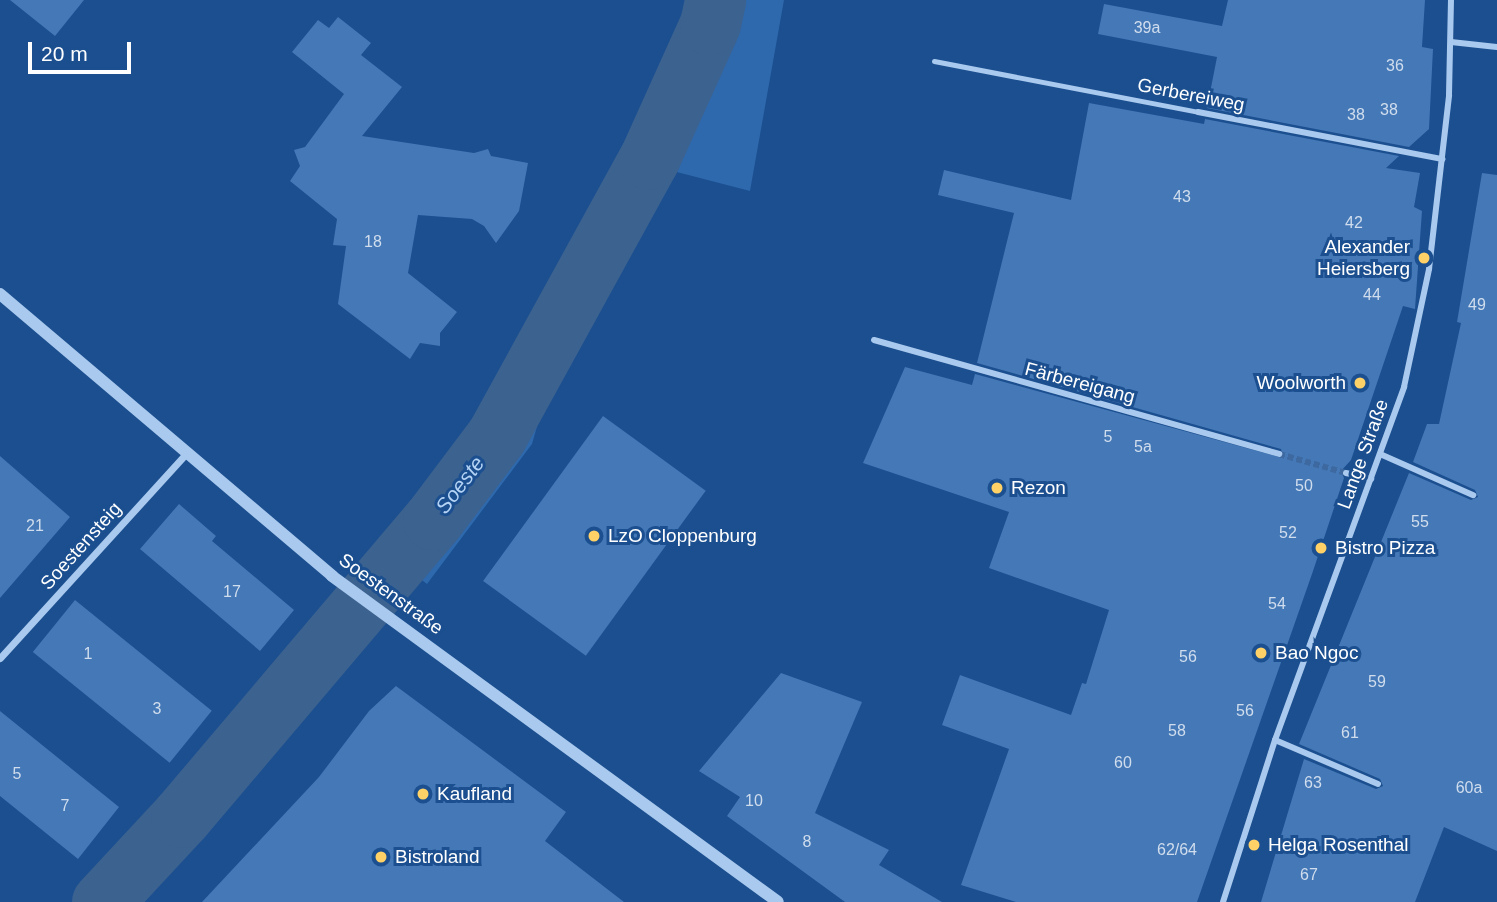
<!DOCTYPE html>
<html>
<head>
<meta charset="utf-8">
<style>
	body { margin:0 }
	#map { position:relative; width:1497px; height:902px; overflow:hidden; background:#1b4f8f; font-family:Helvetica,sans-serif }
	div>[style] { position:absolute }
	.green>* { inset:0; background:#2e69ad }
	.river>* { height:61px; margin:-30.5px; padding:0 30.5px; transform-origin:30.5px; border-radius:30.5px; background:#3c6290 }
	.building>* { inset:0; background:#4478b7; transform-origin:0 0 }
	.pedestrian-tunnel>* { height:6px; margin-top:-3px; transform-origin:0; background:repeating-linear-gradient(90deg,#3d69a0 0 6px,transparent 0 9px) }
	.service>* { height:5px; margin:-2.5px; padding:0 2.5px; transform-origin:2.5px; border-radius:2.5px; background:#a9c9ee }
	.pedestrian>* { height:6px; margin:-3px; padding:0 3px; transform-origin:3px; border-radius:3px; background:#a9c9ee }
	.minor>* { height:7px; margin:-3.5px; padding:0 3.5px; transform-origin:3.5px; border-radius:3.5px; background:#a9c9ee }
	.tertiary>* { height:12px; margin:-6px; padding:0 6px; transform-origin:6px; border-radius:6px; background:#a9c9ee }
	.dots>* { width:19px; height:19px; translate:-50% -50%; box-sizing:border-box; border:4px solid #1b4f8f; border-radius:50% }
	span { translate:-50% -50%; white-space:nowrap; text-align:center; line-height:1.15; -webkit-text-stroke:6px #1b4f8f; paint-order:stroke }
	.number-label { font-size:16px; color:#d0dded }
	.number-label span { -webkit-text-stroke-width:0 }
	.street-label { font-size:19px; color:#fff }
	.poi-label { font-size:19px; color:#fff }
	.right { translate:-100% -50%; text-align:right }
	.left { translate:0 -50%; text-align:left }
	.water-label { font-size:21px; color:#b5d3f5; font-style:italic }
	.scale { position:absolute; left:28px; top:42px; width:103px; height:32px; box-sizing:border-box; border:4px solid #fff; border-top:0; padding-left:9px; font-size:21px; line-height:24px; white-space:nowrap; color:#fff; -webkit-text-stroke:5px #1b4f8f; paint-order:stroke }
</style>
</head>
<body>
<div id="map">
	<div class="green">
		<i style="clip-path:polygon(727px 0,784px 0,750px 191px,669px 170px,546px 395px,532px 444px,427px 584px,404px 566px,504px 439px,691px 99px,721px 27px)"></i>
	</div>
	<div class="river">
		<i style="left:102px;top:902px;width:116px;rotate:-47.1deg"></i>
		<i style="left:181px;top:817px;width:390px;rotate:-49.7deg"></i>
		<i style="left:433px;top:520px;width:106px;rotate:-53deg"></i>
		<i style="left:497px;top:435px;width:315px;rotate:-61.2deg"></i>
		<i style="left:649px;top:159px;width:148px;rotate:-65.7deg"></i>
		<i style="left:710px;top:24px;width:25px;rotate:-78deg"></i>
	</div>
	<div class="building">
		<i style="clip-path:polygon(10px 0,84px 0,55px 36px)"></i>
		<i style="clip-path:polygon(1228px 0,1425px 0,1422px 47px,1433px 49px,1429px 129px,1409px 147px,1207px 108px,1217px 57px,1098px 34px,1104px 4px,1222px 26px)"></i>
		<i style="clip-path:polygon(338px 17px,371px 43px,361px 55px,402px 87px,362px 136px,474px 153px,488px 149px,491px 156px,528px 163px,519px 211px,496px 243px,484px 226px,472px 219px,418px 215px,408px 273px,457px 312px,440px 333px,440px 346px,420px 343px,410px 359px,338px 304px,346px 246px,333px 245px,337px 219px,290px 181px,300px 166px,294px 150px,305px 147px,344px 94px,292px 52px,318px 20px,329px 28px)"></i>
		<i style="clip-path:polygon(1089px 103px,1204px 124px,1205px 119px,1399px 156px,1386px 168px,1420px 173px,1414px 207px,1422px 211px,1415px 309px,1403px 306px,1351px 460px,1341px 471px,1344px 478px,1312px 574px,1197px 902px,1016px 902px,961px 885px,1009px 749px,942px 725px,960px 675px,1071px 715px,1082px 683px,1086px 684px,1109px 610px,989px 568px,1009px 512px,863px 463px,905px 367px,972px 385px,975px 374px,1283px 458px,1281px 449px,977px 363px,1014px 213px,938px 195px,944px 170px,1071px 200px)"></i>
		<i style="clip-path:polygon(1482px 173px,1497px 175px,1497px 851px,1444px 827px,1415px 902px,1261px 902px,1304px 759px,1376px 789px,1383px 786px,1380px 779px,1299px 744px,1409px 473px,1471px 500px,1478px 497px,1475px 490px,1413px 462px,1427px 424px,1439px 424px,1461px 323px,1457px 322px)"></i>
		<i style="left:603px;top:416px;width:127px;height:204px;rotate:36deg"></i>
		<i style="clip-path:polygon(0 456px,70px 517px,0 598px)"></i>
		<i style="clip-path:polygon(179px 504px,216px 536px,212px 541px,294px 610px,260px 651px,140px 549px)"></i>
		<i style="left:75px;top:600px;width:176px;height:67px;rotate:39deg"></i>
		<i style="clip-path:polygon(781px 673px,862px 702px,815px 813px,889px 850px,879px 865px,942px 902px,845px 902px,727px 816px,740px 797px,699px 771px)"></i>
		<i style="clip-path:polygon(396px 686px,566px 812px,545px 841px,624px 902px,202px 902px,319px 777px,369px 711px)"></i>
		<i style="clip-path:polygon(0 711px,119px 807px,78px 859px,0 796px)"></i>
	</div>
	<div class="pedestrian-tunnel">
		<i style="left:1279px;top:454px;width:70px;rotate:15.8deg"></i>
	</div>
	<div class="service">
		<i style="left:934px;top:61px;width:269px;rotate:10.9deg"></i>
	</div>
	<div class="pedestrian">
		<i style="left:1451px;top:42px;width:46px;rotate:6.2deg"></i>
		<i style="left:1198px;top:112px;width:249px;rotate:10.9deg"></i>
		<i style="left:874px;top:340px;width:421px;rotate:15.7deg"></i>
		<i style="left:1380px;top:454px;width:102px;rotate:23.8deg"></i>
		<i style="left:1346px;top:473px;width:26px;rotate:13deg"></i>
		<i style="left:1275px;top:740px;width:112px;rotate:23.1deg"></i>
		<i style="left:1223px;top:902px;width:170px;rotate:-72.2deg"></i>
		<i style="left:1275px;top:740px;width:376px;rotate:-69.9deg"></i>
		<i style="left:1404px;top:387px;width:121px;rotate:-78deg"></i>
		<i style="left:1429px;top:269px;width:175px;rotate:-83.4deg"></i>
		<i style="left:1449px;top:95px;width:95px;rotate:-88.8deg"></i>
	</div>
	<div class="minor">
		<i style="left:0;top:658px;width:275px;rotate:-47.7deg"></i>
	</div>
	<div class="tertiary">
		<i style="left:0;top:294px;width:436px;rotate:40.3deg"></i>
		<i style="left:332px;top:576px;width:552px;rotate:36.16deg"></i>
	</div>
	<div class="dots">
		<i style="left:1424px;top:258px;background:#ffd166"></i>
		<i style="left:1360px;top:383px;background:#ffd166"></i>
		<i style="left:997px;top:488px;background:#ffd166"></i>
		<i style="left:594px;top:536px;background:#ffd166"></i>
		<i style="left:1321px;top:548px;background:#ffd166"></i>
		<i style="left:1261px;top:653px;background:#ffd166"></i>
		<i style="left:423px;top:794px;background:#ffd166"></i>
		<i style="left:1254px;top:845px;background:#ffd166"></i>
		<i style="left:381px;top:857px;background:#ffd166"></i>
	</div>
	<div class="number-label">
		<span style="left:1147px;top:28px">39a</span>
		<span style="left:1395px;top:66px">36</span>
		<span style="left:1389px;top:110px">38</span>
		<span style="left:1356px;top:115px">38</span>
		<span style="left:1182px;top:197px">43</span>
		<span style="left:1354px;top:223px">42</span>
		<span style="left:373px;top:242px">18</span>
		<span style="left:1372px;top:295px">44</span>
		<span style="left:1477px;top:305px">49</span>
		<span style="left:1108px;top:437px">5</span>
		<span style="left:1143px;top:447px">5a</span>
		<span style="left:1304px;top:486px">50</span>
		<span style="left:1420px;top:522px">55</span>
		<span style="left:35px;top:526px">21</span>
		<span style="left:1288px;top:533px">52</span>
		<span style="left:232px;top:592px">17</span>
		<span style="left:1277px;top:604px">54</span>
		<span style="left:88px;top:654px">1</span>
		<span style="left:1188px;top:657px">56</span>
		<span style="left:1377px;top:682px">59</span>
		<span style="left:157px;top:709px">3</span>
		<span style="left:1245px;top:711px">56</span>
		<span style="left:1177px;top:731px">58</span>
		<span style="left:1350px;top:733px">61</span>
		<span style="left:1123px;top:763px">60</span>
		<span style="left:17px;top:774px">5</span>
		<span style="left:1313px;top:783px">63</span>
		<span style="left:1469px;top:788px">60a</span>
		<span style="left:754px;top:801px">10</span>
		<span style="left:65px;top:806px">7</span>
		<span style="left:807px;top:842px">8</span>
		<span style="left:1177px;top:850px">62/64</span>
		<span style="left:1309px;top:875px">67</span>
	</div>
	<div class="street-label">
		<span style="left:1191px;top:95px;rotate:11deg">Gerbereiweg</span>
		<span style="left:1080px;top:383px;rotate:15deg">Färbereigang</span>
		<span style="left:1363px;top:454px;rotate:-70deg">Lange Straße</span>
		<span style="left:81px;top:546px;rotate:-48deg">Soestensteig</span>
		<span style="left:391px;top:594px;rotate:36deg">Soestenstraße</span>
	</div>
	<div class="poi-label">
		<span class="right" style="left:1410px;top:258px">Alexander<br>Heiersberg</span>
		<span class="right" style="left:1346px;top:383px">Woolworth</span>
		<span class="left" style="left:1011px;top:488px">Rezon</span>
		<span class="left" style="left:608px;top:536px">LzO Cloppenburg</span>
		<span class="left" style="left:1335px;top:548px">Bistro Pizza</span>
		<span class="left" style="left:1275px;top:653px">Bao Ngoc</span>
		<span class="left" style="left:437px;top:794px">Kaufland</span>
		<span class="left" style="left:1268px;top:845px">Helga Rosenthal</span>
		<span class="left" style="left:395px;top:857px">Bistroland</span>
	</div>
	<div class="water-label">
		<span style="left:460px;top:485px;rotate:-53deg">Soeste</span>
	</div>
	<div class="scale">20 m</div>
</div>
</body>
</html>
